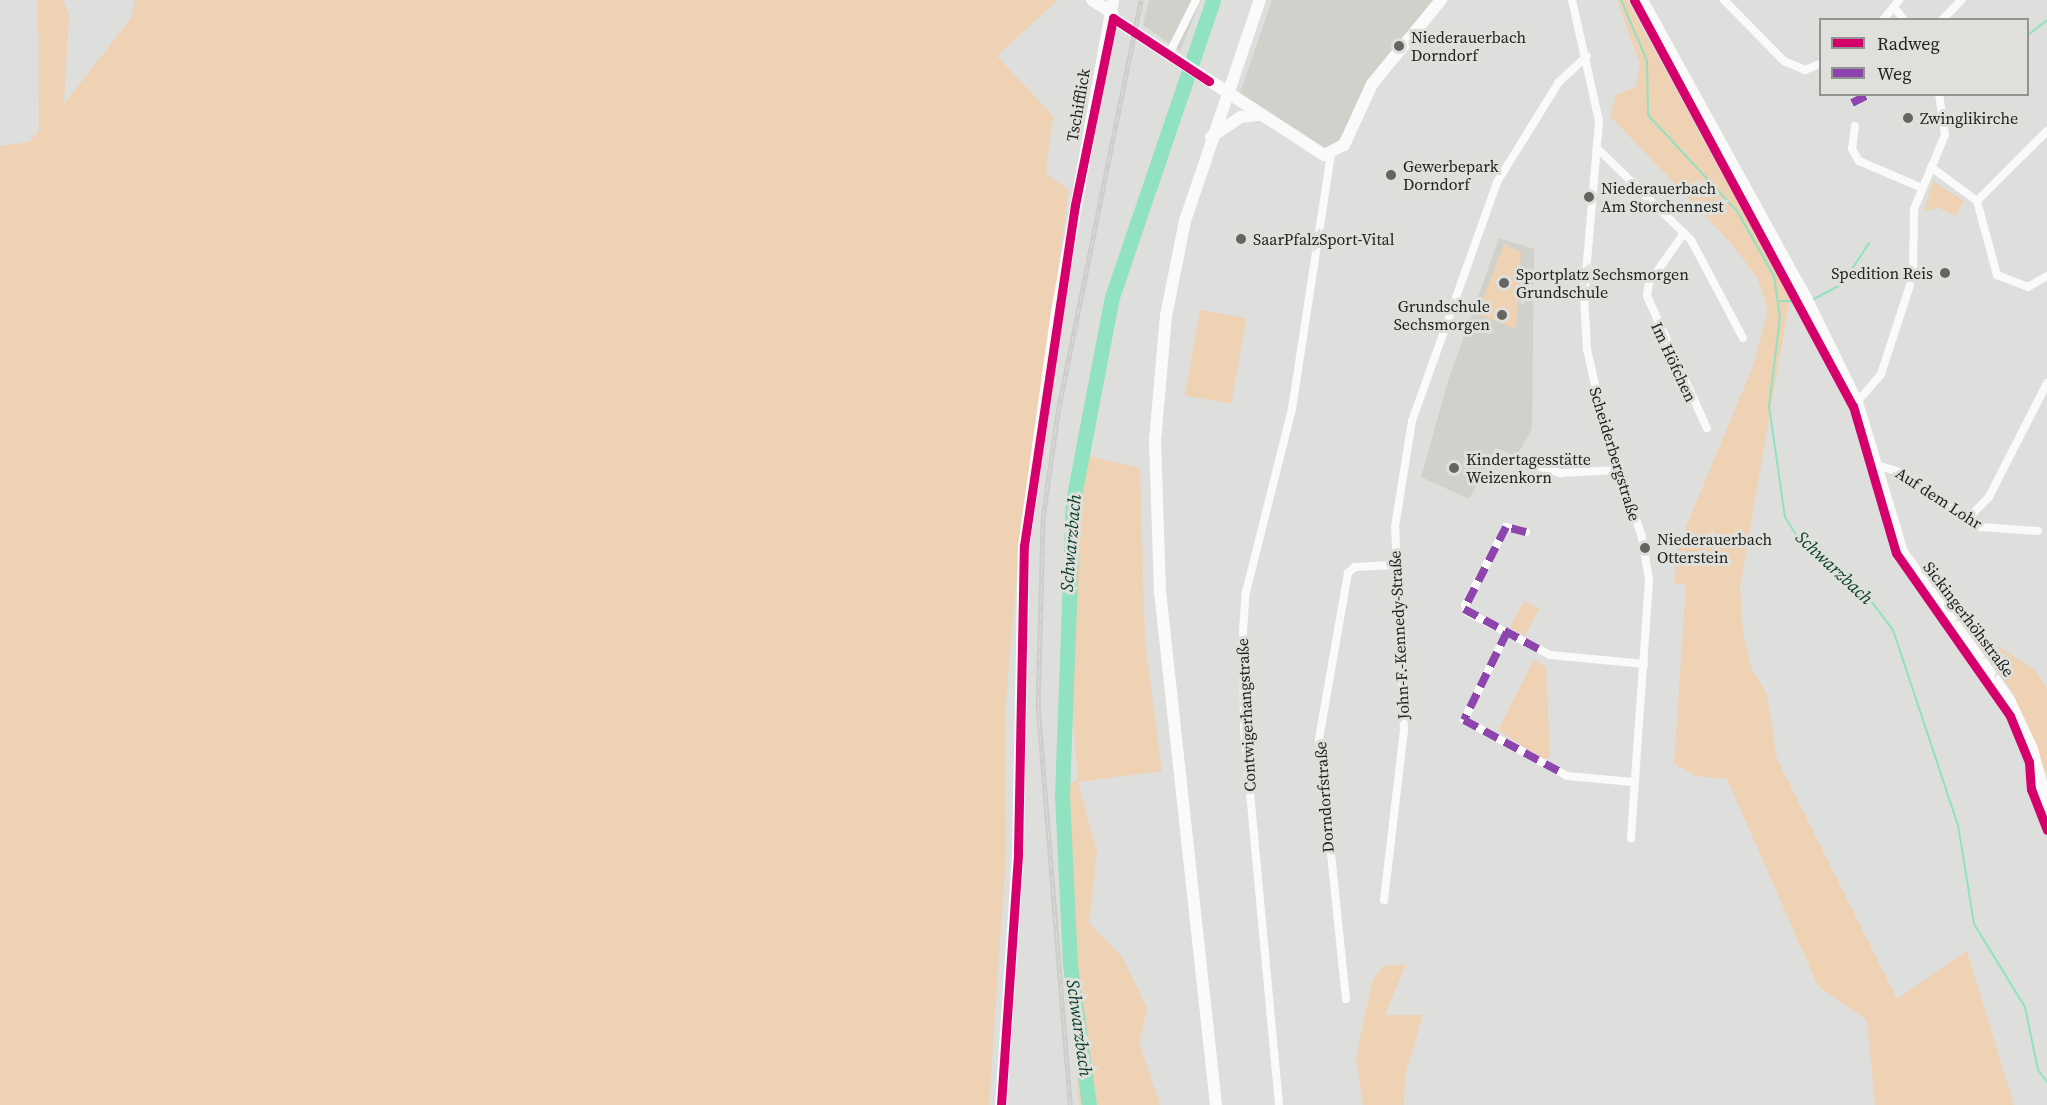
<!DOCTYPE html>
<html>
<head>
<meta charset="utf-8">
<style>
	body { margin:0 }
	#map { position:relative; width:2047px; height:1105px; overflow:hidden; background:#dedfdd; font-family:"Source Serif 4",serif }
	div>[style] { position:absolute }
	.built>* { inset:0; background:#d0d1ca }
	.green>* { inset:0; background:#efd1b3; transform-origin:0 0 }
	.stream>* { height:2px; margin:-1px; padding:0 1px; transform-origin:1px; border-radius:1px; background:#90e2c0 }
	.river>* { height:15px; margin:-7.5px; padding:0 7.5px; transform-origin:7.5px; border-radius:7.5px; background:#90e2c0 }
	.street>* { height:8px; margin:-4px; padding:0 4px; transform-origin:4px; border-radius:4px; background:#fafafa }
	.secondary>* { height:12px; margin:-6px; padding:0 6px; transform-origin:6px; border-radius:6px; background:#fafafa }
	.rail>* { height:4.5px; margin-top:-2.25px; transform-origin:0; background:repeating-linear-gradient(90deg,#dfe0dc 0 7px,#cdcdcc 0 14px); box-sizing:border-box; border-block:2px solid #cdcdcc }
	.quiet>* { height:8px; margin-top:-4px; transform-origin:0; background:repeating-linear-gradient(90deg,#8e44ad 0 15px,transparent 0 23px) }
	.cycleway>* { height:9px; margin:-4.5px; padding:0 4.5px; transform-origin:4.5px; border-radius:4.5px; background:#d6006c }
	.dots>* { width:16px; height:16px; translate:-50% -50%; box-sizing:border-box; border:3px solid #dfe0dc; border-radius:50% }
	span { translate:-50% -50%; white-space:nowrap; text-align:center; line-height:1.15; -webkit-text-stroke:6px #dfe0dc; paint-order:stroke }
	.poi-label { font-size:16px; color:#222220 }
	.left { translate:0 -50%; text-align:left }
	.right { translate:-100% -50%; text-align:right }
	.street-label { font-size:16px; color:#222220 }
	.water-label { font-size:18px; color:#0b402d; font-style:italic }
	.legend { position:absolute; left:1819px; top:18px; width:210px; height:78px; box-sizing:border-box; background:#dfe0dc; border:2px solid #939491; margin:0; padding:8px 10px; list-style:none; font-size:18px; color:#222220 }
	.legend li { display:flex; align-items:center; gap:12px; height:30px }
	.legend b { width:30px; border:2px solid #939491 }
</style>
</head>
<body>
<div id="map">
	<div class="built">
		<i style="clip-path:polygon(1149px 0,1201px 0,1180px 51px,1143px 25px)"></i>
		<i style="clip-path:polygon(1272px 0,1435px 0,1343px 138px,1325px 148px,1240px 93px)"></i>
		<i style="clip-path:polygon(1499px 238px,1534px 249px,1532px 429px,1516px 457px,1496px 448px,1469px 499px,1421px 477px,1448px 381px)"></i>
	</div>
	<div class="green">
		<i style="clip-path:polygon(38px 0,63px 0,69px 15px,64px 104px,131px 18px,135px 0,1058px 0,997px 56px,1053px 116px,1046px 174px,1069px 190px,1017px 574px,1005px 714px,1006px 855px,989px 1105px,0 1105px,0 146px,29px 142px,39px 131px)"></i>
		<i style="clip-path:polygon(1617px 0,1627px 0,1790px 298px,1740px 587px,1743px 634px,1752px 669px,1767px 694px,1777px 759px,1897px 999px,1967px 951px,2014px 1105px,1875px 1105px,1867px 1020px,1818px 986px,1727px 779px,1696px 776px,1674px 763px,1686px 585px,1674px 583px,1678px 546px,1754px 364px,1768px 309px,1757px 278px,1732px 244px,1610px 116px,1616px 95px,1636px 87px,1640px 64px)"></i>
		<i style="clip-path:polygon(1933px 181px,1964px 201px,1955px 216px,1939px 208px,1924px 211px)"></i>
		<i style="clip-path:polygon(1504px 244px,1521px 252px,1516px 329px,1477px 314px)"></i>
		<i style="left:1200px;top:310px;width:47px;height:87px;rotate:10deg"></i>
		<i style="clip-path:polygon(1084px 455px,1140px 468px,1145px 642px,1162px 771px,1078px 782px,1097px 853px,1089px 923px,1123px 958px,1147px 1008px,1139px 1043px,1160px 1105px,1079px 1105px,1055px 785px,1078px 781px,1070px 681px,1076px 502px)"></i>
		<i style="clip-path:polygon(1942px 578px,1990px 641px,2035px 670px,2047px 688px,2047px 776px,2011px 690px,1930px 583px)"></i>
		<i style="left:1524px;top:601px;width:17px;height:30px;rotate:28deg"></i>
		<i style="clip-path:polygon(1534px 660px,1546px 667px,1550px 757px,1543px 759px,1498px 730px)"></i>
		<i style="clip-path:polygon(1385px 965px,1406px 965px,1385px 1015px,1423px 1015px,1405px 1076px,1404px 1105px,1363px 1105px,1356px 1057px,1373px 979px)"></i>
	</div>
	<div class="stream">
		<i style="left:1621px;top:0;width:66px;rotate:66.9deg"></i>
		<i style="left:1647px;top:61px;width:54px;rotate:88.9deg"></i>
		<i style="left:1648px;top:115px;width:131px;rotate:47.2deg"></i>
		<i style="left:1737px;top:211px;width:75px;rotate:60.4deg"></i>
		<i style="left:1774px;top:276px;width:42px;rotate:81.9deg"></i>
		<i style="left:1780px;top:318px;width:89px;rotate:97.1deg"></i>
		<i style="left:1769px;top:406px;width:112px;rotate:81.8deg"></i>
		<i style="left:1785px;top:517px;width:26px;rotate:58deg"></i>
		<i style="left:1799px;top:539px;width:85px;rotate:39.3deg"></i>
		<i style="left:1865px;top:593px;width:46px;rotate:52.9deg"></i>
		<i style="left:1893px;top:630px;width:206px;rotate:71.6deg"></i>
		<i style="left:1958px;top:825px;width:100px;rotate:80.8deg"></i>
		<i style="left:1974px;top:924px;width:97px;rotate:58.4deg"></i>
		<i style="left:2025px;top:1007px;width:64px;rotate:78.3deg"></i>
		<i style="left:2038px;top:1070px;width:15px;rotate:53deg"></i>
		<i style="left:2028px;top:35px;width:24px;rotate:-38deg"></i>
		<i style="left:1812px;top:300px;width:34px;rotate:-28deg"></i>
		<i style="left:1842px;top:284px;width:49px;rotate:-56.6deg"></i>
		<i style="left:1780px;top:301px;width:24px;rotate:2deg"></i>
	</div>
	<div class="river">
		<i style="left:1089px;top:1105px;width:141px;rotate:-97.7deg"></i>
		<i style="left:1070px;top:965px;width:170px;rotate:-92.7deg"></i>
		<i style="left:1062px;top:795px;width:294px;rotate:-87.9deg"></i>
		<i style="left:1073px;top:501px;width:208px;rotate:-79.2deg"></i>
		<i style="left:1112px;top:297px;width:314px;rotate:-71.2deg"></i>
	</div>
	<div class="street">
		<i style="left:1572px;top:0;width:124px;rotate:77.4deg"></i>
		<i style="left:1599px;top:121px;width:176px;rotate:94.9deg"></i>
		<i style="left:1584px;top:296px;width:53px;rotate:86.8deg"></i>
		<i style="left:1587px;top:349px;width:82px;rotate:77.3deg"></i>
		<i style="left:1605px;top:429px;width:114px;rotate:71.1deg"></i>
		<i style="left:1642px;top:537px;width:44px;rotate:80.8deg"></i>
		<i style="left:1649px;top:580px;width:259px;rotate:94deg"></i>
		<i style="left:1724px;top:0;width:86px;rotate:45.5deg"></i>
		<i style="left:1784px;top:61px;width:23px;rotate:23deg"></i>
		<i style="left:1805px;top:70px;width:16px;rotate:-22deg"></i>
		<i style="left:1894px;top:7px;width:16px;rotate:52deg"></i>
		<i style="left:1883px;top:20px;width:26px;rotate:-51deg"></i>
		<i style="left:1942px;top:20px;width:28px;rotate:-46deg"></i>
		<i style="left:1169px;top:54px;width:60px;rotate:-63.4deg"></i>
		<i style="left:1855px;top:126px;width:23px;rotate:97deg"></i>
		<i style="left:1852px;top:149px;width:14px;rotate:60deg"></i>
		<i style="left:1859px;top:161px;width:69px;rotate:23.2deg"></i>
		<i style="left:1598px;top:149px;width:130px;rotate:44.4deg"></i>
		<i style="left:1691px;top:240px;width:111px;rotate:62deg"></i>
		<i style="left:1931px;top:167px;width:57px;rotate:36.5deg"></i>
		<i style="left:1977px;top:201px;width:77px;rotate:74.9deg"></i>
		<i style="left:1997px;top:275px;width:33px;rotate:21deg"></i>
		<i style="left:2028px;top:287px;width:22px;rotate:-30deg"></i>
		<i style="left:1977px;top:201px;width:99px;rotate:-45deg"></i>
		<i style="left:1684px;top:233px;width:61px;rotate:125deg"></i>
		<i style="left:1649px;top:283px;width:13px;rotate:99deg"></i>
		<i style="left:1647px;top:296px;width:145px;rotate:65.6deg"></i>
		<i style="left:1857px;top:402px;width:37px;rotate:-49deg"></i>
		<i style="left:1881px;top:374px;width:103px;rotate:-71.9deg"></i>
		<i style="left:1913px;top:276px;width:67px;rotate:-89.1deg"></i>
		<i style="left:1914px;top:209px;width:80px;rotate:-67.3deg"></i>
		<i style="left:1945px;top:135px;width:41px;rotate:-98.3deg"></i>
		<i style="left:1524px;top:462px;width:39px;rotate:17deg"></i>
		<i style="left:1561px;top:473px;width:57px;rotate:-3deg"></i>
		<i style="left:1876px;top:465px;width:22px;rotate:16deg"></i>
		<i style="left:1897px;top:471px;width:100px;rotate:34deg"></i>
		<i style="left:1980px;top:527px;width:58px;rotate:3.9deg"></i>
		<i style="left:1967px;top:519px;width:31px;rotate:-45deg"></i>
		<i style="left:1989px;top:497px;width:128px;rotate:-63deg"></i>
		<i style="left:1526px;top:532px;width:21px;rotate:-166deg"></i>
		<i style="left:1506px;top:527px;width:88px;rotate:117.7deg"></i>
		<i style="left:1465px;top:605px;width:7px;rotate:74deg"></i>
		<i style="left:1467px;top:612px;width:93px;rotate:27.4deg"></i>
		<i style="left:1550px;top:655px;width:95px;rotate:5.4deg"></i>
		<i style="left:1507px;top:632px;width:98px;rotate:116deg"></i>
		<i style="left:1464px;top:720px;width:117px;rotate:28.5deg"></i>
		<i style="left:1567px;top:776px;width:66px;rotate:5.2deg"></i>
		<i style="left:1384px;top:900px;width:170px;rotate:-83.3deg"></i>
		<i style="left:1404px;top:731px;width:204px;rotate:-92.5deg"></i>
		<i style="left:1395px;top:527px;width:107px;rotate:-80.9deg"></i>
		<i style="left:1412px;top:421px;width:254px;rotate:-70.4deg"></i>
		<i style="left:1497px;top:182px;width:118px;rotate:-58.2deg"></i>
		<i style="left:1559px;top:82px;width:38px;rotate:-43deg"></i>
		<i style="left:1346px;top:999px;width:261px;rotate:-95.9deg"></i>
		<i style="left:1319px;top:739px;width:169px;rotate:-80.1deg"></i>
		<i style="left:1348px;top:573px;width:9px;rotate:-41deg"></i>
		<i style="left:1355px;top:567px;width:38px;rotate:-3deg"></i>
		<i style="left:1279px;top:1105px;width:382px;rotate:-95.3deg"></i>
		<i style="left:1244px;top:725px;width:94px;rotate:-90.6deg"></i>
		<i style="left:1243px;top:631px;width:39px;rotate:-86deg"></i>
		<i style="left:1246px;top:592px;width:189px;rotate:-75.9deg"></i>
		<i style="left:1292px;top:409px;width:258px;rotate:-81.3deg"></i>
	</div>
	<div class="secondary">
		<i style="left:1092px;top:0;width:24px;rotate:33deg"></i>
		<i style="left:1642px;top:0;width:338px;rotate:61.2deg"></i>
		<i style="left:1805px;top:296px;width:118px;rotate:63.9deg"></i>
		<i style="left:1857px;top:402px;width:157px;rotate:73.3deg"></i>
		<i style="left:1902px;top:552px;width:183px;rotate:54.1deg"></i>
		<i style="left:2009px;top:700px;width:54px;rotate:64.9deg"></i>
		<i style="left:2032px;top:749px;width:58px;rotate:75deg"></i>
		<i style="left:1113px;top:18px;width:252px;rotate:33deg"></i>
		<i style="left:1324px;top:155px;width:22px;rotate:-27deg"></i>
		<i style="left:1344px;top:145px;width:67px;rotate:-65.3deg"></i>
		<i style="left:1372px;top:84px;width:109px;rotate:-50.6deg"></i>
		<i style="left:1211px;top:137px;width:36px;rotate:-34deg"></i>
		<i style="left:1241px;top:117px;width:16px;rotate:-7deg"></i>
		<i style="left:1001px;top:1105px;width:253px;rotate:-86.1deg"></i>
		<i style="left:1018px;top:853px;width:307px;rotate:-88.9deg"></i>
		<i style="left:1024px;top:546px;width:236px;rotate:-82deg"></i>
		<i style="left:1057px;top:312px;width:317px;rotate:-79.8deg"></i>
		<i style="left:1216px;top:1105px;width:517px;rotate:-96.22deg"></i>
		<i style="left:1160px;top:591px;width:150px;rotate:-91.9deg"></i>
		<i style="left:1155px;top:441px;width:125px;rotate:-85deg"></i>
		<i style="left:1166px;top:316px;width:97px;rotate:-78.7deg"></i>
		<i style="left:1185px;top:221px;width:233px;rotate:-71.3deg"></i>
	</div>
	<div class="rail">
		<i style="left:1070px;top:1105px;width:403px;rotate:-94.6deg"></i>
		<i style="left:1038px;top:703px;width:186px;rotate:-88.5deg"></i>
		<i style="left:1043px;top:517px;width:107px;rotate:-81.9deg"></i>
		<i style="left:1058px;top:411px;width:419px;rotate:-78.6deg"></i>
	</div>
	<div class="quiet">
		<i style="left:1852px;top:103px;width:20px;rotate:-27deg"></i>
		<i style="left:1526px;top:532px;width:21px;rotate:-166deg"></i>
		<i style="left:1506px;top:527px;width:92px;rotate:117.1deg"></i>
		<i style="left:1464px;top:609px;width:86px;rotate:28.3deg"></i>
		<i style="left:1507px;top:632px;width:98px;rotate:116deg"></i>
		<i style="left:1464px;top:720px;width:109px;rotate:28.4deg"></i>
	</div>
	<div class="cycleway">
		<i style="left:1634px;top:0;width:461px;rotate:61.7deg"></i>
		<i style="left:1853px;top:406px;width:153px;rotate:73.7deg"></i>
		<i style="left:1896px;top:553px;width:199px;rotate:55deg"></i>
		<i style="left:2010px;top:716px;width:50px;rotate:67.6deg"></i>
		<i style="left:2029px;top:762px;width:27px;rotate:86deg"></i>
		<i style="left:2031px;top:789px;width:44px;rotate:68.7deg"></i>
		<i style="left:1001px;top:1105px;width:253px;rotate:-86.1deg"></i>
		<i style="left:1018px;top:853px;width:307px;rotate:-88.9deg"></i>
		<i style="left:1024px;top:546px;width:345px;rotate:-81.5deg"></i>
		<i style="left:1075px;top:205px;width:191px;rotate:-78.5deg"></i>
		<i style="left:1113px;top:18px;width:115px;rotate:33.3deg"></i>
	</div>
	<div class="dots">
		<i style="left:1399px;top:46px;background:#646462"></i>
		<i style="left:1908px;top:118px;background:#646462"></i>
		<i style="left:1391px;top:175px;background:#646462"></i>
		<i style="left:1589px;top:197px;background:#646462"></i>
		<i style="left:1241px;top:239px;background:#646462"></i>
		<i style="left:1945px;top:273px;background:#646462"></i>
		<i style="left:1504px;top:283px;background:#646462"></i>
		<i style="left:1502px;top:315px;background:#646462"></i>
		<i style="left:1454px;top:468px;background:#646462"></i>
		<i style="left:1645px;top:548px;background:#646462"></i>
	</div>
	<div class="poi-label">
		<span class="left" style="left:1411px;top:46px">Niederauerbach<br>Dorndorf</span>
		<span class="left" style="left:1920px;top:118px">Zwinglikirche</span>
		<span class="left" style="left:1403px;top:175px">Gewerbepark<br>Dorndorf</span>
		<span class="left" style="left:1601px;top:197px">Niederauerbach<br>Am Storchennest</span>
		<span class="left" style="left:1253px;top:239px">SaarPfalzSport-Vital</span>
		<span class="right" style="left:1933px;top:273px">Spedition Reis</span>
		<span class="left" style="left:1516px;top:283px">Sportplatz Sechsmorgen<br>Grundschule</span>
		<span class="right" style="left:1490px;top:315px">Grundschule<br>Sechsmorgen</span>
		<span class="left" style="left:1466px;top:468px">Kindertagesstätte<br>Weizenkorn</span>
		<span class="left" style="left:1657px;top:548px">Niederauerbach<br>Otterstein</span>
	</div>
	<div class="street-label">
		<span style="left:1078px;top:105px;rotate:-80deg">Tschifflick</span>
		<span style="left:1674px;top:362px;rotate:65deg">Im Höfchen</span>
		<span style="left:1615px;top:454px;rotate:73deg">Scheiderbergstraße</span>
		<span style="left:1939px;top:498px;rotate:33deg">Auf dem Lohr</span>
		<span style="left:1969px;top:619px;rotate:53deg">Sickingerhöhstraße</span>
		<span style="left:1399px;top:635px;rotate:-93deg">John-F.-Kennedy-Straße</span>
		<span style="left:1246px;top:715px;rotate:-93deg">Contwigerhangstraße</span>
		<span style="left:1324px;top:797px;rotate:-94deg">Dorndorfstraße</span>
	</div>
	<div class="water-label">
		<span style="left:1071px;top:543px;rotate:-85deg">Schwarzbach</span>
		<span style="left:1834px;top:568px;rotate:43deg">Schwarzbach</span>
		<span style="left:1079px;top:1028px;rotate:82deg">Schwarzbach</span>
	</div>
	<ul class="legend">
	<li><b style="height:8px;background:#d6006c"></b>Radweg</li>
	<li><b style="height:8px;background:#8e44ad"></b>Weg</li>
	</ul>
</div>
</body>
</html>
